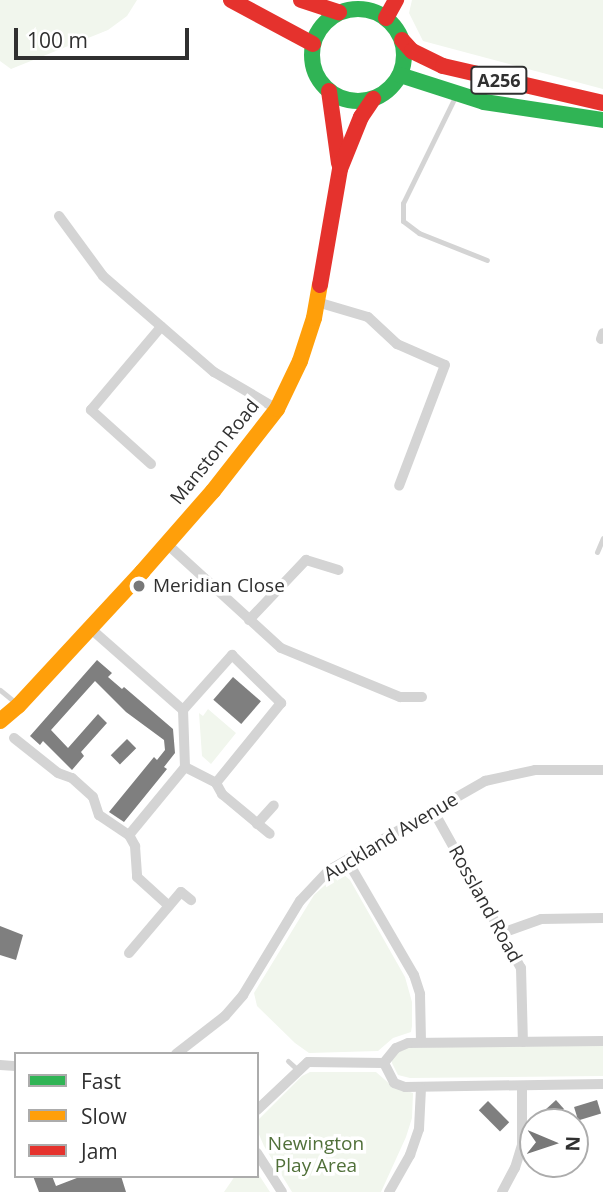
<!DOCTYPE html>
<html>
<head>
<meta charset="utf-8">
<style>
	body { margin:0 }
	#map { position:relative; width:603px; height:1192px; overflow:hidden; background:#fff; font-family:"Open Sans",sans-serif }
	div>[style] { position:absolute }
	.green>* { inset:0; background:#f1f6ed }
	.building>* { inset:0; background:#7f7f7f; transform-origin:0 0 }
	.lane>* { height:5px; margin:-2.5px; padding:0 2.5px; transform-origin:2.5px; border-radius:2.5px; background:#d4d4d4 }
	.street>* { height:10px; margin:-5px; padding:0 5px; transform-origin:5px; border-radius:5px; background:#d4d4d4 }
	.fast>* { height:16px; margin:-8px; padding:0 8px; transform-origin:8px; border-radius:8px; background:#30b455 }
	.fast>.ring { margin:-8px; padding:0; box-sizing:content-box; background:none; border:16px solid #30b455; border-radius:50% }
	.slow>* { height:16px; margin:-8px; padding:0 8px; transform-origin:8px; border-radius:8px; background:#ff9f0a }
	.jam>* { height:16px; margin:-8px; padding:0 8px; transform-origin:8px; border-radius:8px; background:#e5322d }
	.dots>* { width:19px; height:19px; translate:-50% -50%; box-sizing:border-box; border:4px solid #fff; border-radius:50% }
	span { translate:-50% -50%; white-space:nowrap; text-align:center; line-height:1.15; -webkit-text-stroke:7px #fff; paint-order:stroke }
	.shield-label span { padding:2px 5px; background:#fff; border:2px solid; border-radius:5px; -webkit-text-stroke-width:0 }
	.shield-label { font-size:18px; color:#303030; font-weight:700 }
	.street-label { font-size:19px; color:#303030 }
	.poi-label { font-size:19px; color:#303030 }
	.left { translate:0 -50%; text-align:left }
	.park-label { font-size:19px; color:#51703a }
	.legend { position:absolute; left:14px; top:1052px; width:245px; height:126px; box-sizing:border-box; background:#fff; border:2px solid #acacac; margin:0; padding:9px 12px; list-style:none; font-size:21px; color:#303030 }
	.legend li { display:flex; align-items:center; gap:14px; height:35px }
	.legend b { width:35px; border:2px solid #acacac }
	.north { position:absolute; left:519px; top:1108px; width:70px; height:70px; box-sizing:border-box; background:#fff; border:2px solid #acacac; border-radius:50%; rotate:92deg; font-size:19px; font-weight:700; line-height:28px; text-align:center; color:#303030 }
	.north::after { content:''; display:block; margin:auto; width:24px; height:32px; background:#787878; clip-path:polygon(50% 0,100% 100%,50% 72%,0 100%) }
	.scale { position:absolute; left:14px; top:28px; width:175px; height:32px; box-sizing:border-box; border:4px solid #303030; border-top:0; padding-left:9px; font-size:21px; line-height:24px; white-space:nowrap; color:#303030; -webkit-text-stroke:5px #fff; paint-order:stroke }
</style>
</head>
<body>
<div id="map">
	<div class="green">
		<i style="clip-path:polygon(0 0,137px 0,127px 16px,108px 30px,11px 69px,0 61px)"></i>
		<i style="clip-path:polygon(412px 0,603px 0,603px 89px,423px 41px,409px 13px)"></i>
		<i style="clip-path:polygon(208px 709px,236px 733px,211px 764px,202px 756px,199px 713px,203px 716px)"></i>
		<i style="clip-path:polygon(343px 874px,350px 880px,405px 977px,412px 1002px,412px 1026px,411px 1032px,393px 1038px,378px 1051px,309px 1053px,295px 1043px,257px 1006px,254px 993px,314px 895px,334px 877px)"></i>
		<i style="clip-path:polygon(603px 1043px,603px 1076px,410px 1078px,398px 1075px,392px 1063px,392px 1056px,402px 1048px)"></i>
		<i style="clip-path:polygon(310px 1072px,376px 1072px,392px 1086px,413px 1093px,412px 1118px,406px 1137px,381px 1192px,292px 1192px,264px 1146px,257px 1130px,258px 1120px,302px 1076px)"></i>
		<i style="clip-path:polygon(257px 1172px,270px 1192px,224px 1192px,235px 1176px,257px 1176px)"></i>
	</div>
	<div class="building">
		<i style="clip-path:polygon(97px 660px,112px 673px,108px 677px,122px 689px,124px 687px,173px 729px,175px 753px,164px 767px,167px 769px,124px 822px,109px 812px,154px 757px,157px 760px,165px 750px,164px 740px,126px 712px,95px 681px,51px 730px,68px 748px,98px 714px,107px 723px,81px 752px,84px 756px,72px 770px,43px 741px,40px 745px,30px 736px)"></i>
		<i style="left:233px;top:677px;width:37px;height:30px;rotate:41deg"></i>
		<i style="left:127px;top:739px;width:13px;height:23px;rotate:45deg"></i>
		<i style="clip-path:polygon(0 926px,23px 935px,16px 960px,0 955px)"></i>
		<i style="clip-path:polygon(556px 1100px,564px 1109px,550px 1122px,532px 1122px)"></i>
		<i style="left:597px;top:1100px;width:14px;height:24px;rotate:73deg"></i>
		<i style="left:488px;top:1101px;width:30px;height:13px;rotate:45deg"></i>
		<i style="clip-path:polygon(33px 1176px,52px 1176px,56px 1186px,82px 1176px,121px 1176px,126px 1192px,39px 1192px)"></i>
	</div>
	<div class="lane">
		<i style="left:456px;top:95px;width:120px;rotate:116.1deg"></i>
		<i style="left:403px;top:203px;width:18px;rotate:90deg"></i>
		<i style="left:403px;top:221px;width:20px;rotate:37deg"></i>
		<i style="left:419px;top:233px;width:73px;rotate:21.7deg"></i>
		<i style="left:597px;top:552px;width:15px;rotate:-67deg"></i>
		<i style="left:0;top:690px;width:21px;rotate:39deg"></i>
		<i style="left:288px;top:1061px;width:15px;rotate:42deg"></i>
	</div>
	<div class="street">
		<i style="left:59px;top:216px;width:74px;rotate:53.7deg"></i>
		<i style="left:103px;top:276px;width:147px;rotate:40.9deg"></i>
		<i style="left:214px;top:372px;width:73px;rotate:30.4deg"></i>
		<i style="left:317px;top:302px;width:53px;rotate:16.4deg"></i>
		<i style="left:368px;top:317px;width:40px;rotate:43deg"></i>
		<i style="left:397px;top:344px;width:52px;rotate:23.6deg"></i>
		<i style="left:445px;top:365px;width:129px;rotate:110.8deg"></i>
		<i style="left:601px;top:339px;width:6px;rotate:-72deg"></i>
		<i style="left:151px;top:464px;width:81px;rotate:-138deg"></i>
		<i style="left:91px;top:410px;width:109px;rotate:-49.9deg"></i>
		<i style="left:167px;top:544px;width:154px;rotate:42.4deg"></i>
		<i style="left:281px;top:648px;width:129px;rotate:22.4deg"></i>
		<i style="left:400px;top:697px;width:22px"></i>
		<i style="left:249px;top:620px;width:83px;rotate:-46.5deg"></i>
		<i style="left:306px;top:560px;width:34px;rotate:17deg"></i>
		<i style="left:183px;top:710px;width:74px;rotate:-48.3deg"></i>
		<i style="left:232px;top:655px;width:69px;rotate:44.4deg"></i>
		<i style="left:281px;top:703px;width:103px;rotate:129.1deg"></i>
		<i style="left:14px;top:738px;width:56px;rotate:38.5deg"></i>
		<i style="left:58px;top:773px;width:15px;rotate:20deg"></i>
		<i style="left:72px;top:778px;width:28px;rotate:42deg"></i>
		<i style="left:93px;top:797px;width:19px;rotate:72deg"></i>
		<i style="left:99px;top:815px;width:36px;rotate:34deg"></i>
		<i style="left:129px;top:835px;width:88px;rotate:-50.5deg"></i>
		<i style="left:185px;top:767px;width:57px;rotate:-92deg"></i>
		<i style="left:183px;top:710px;width:123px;rotate:-138.6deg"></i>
		<i style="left:185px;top:767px;width:35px;rotate:27deg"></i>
		<i style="left:216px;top:783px;width:13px;rotate:61deg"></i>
		<i style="left:222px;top:794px;width:62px;rotate:39.8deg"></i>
		<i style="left:434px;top:812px;width:179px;rotate:60.9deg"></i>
		<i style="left:521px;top:968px;width:74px;rotate:88.5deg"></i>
		<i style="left:257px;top:824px;width:25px;rotate:-48deg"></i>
		<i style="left:129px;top:835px;width:13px;rotate:61deg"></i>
		<i style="left:135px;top:846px;width:31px;rotate:86deg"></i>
		<i style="left:137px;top:877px;width:43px;rotate:42.2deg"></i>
		<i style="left:347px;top:860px;width:133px;rotate:59.8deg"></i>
		<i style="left:414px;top:975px;width:20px;rotate:72deg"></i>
		<i style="left:420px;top:994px;width:48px;rotate:88.8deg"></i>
		<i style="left:502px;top:933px;width:41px;rotate:-19.7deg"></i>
		<i style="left:541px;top:919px;width:62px;rotate:-0.9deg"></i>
		<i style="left:129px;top:953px;width:80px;rotate:-49.6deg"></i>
		<i style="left:181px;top:892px;width:13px;rotate:39deg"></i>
		<i style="left:603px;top:1041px;width:195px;rotate:179.4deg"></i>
		<i style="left:408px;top:1043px;width:13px;rotate:157deg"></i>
		<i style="left:396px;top:1048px;width:19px;rotate:129deg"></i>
		<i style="left:384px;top:1063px;width:22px;rotate:63deg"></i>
		<i style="left:394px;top:1083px;width:12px;rotate:20deg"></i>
		<i style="left:405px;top:1087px;width:198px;rotate:-0.9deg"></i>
		<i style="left:176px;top:1054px;width:62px;rotate:-37.8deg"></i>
		<i style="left:225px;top:1016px;width:28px;rotate:-49deg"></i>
		<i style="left:243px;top:995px;width:110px;rotate:-58.8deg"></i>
		<i style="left:300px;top:901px;width:42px;rotate:-46.9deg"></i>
		<i style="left:329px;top:870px;width:180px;rotate:-29.7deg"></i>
		<i style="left:485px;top:781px;width:51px;rotate:-12.4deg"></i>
		<i style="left:535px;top:770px;width:68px"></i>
		<i style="left:0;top:1065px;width:16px;rotate:4deg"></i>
		<i style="left:257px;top:1110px;width:70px;rotate:-43.3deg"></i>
		<i style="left:308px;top:1062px;width:76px;rotate:0.8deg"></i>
		<i style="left:257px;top:1153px;width:46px;rotate:57.3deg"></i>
		<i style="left:389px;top:1192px;width:43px;rotate:-60.4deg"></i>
		<i style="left:410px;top:1155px;width:28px;rotate:-71deg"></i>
		<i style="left:419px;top:1129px;width:41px;rotate:-87.2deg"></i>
		<i style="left:502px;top:1192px;width:27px;rotate:-62deg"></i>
		<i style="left:515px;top:1168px;width:24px;rotate:-73deg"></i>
		<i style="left:522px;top:1145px;width:58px;rotate:-90deg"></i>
	</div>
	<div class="fast">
		<i class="ring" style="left:312px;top:9px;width:76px;height:76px"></i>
		<i style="left:400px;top:75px;width:88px;rotate:17.8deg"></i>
		<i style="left:484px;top:102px;width:120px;rotate:8.6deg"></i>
	</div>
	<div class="slow">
		<i style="left:0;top:721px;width:23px;rotate:-40deg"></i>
		<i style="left:18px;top:706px;width:183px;rotate:-47.2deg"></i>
		<i style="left:142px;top:572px;width:108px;rotate:-48.8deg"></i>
		<i style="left:213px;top:491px;width:104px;rotate:-52deg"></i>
		<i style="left:277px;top:409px;width:53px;rotate:-64.4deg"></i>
		<i style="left:300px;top:361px;width:45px;rotate:-72deg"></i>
		<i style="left:314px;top:318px;width:34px;rotate:-80deg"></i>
	</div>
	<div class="jam">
		<i style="left:231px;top:0;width:93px;rotate:28.2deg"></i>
		<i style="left:301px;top:0;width:40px;rotate:18deg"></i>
		<i style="left:386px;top:18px;width:21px;rotate:-61deg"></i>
		<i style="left:402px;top:40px;width:15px;rotate:48deg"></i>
		<i style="left:412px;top:51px;width:34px;rotate:26deg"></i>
		<i style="left:443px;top:66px;width:164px;rotate:13deg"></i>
		<i style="left:329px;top:91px;width:73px;rotate:82.1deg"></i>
		<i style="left:320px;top:285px;width:118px;rotate:-80.2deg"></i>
		<i style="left:340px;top:169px;width:56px;rotate:-68deg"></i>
		<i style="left:361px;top:117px;width:22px;rotate:-56deg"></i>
	</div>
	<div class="dots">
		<i style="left:139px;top:586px;background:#787878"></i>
	</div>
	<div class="shield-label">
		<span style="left:499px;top:80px">A256</span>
	</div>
	<div class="street-label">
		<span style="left:215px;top:452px;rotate:-51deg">Manston Road</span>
		<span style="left:391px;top:837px;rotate:-31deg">Auckland Avenue</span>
		<span style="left:485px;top:904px;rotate:61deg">Rossland Road</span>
	</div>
	<div class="poi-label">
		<span class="left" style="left:153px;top:586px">Meridian Close</span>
	</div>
	<div class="park-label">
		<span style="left:316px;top:1155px">Newington<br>Play Area</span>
	</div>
	<ul class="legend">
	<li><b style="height:9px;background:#30b455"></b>Fast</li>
	<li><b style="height:9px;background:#ff9f0a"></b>Slow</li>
	<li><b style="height:9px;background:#e5322d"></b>Jam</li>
	</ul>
	<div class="north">N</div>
	<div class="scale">100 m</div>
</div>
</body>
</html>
